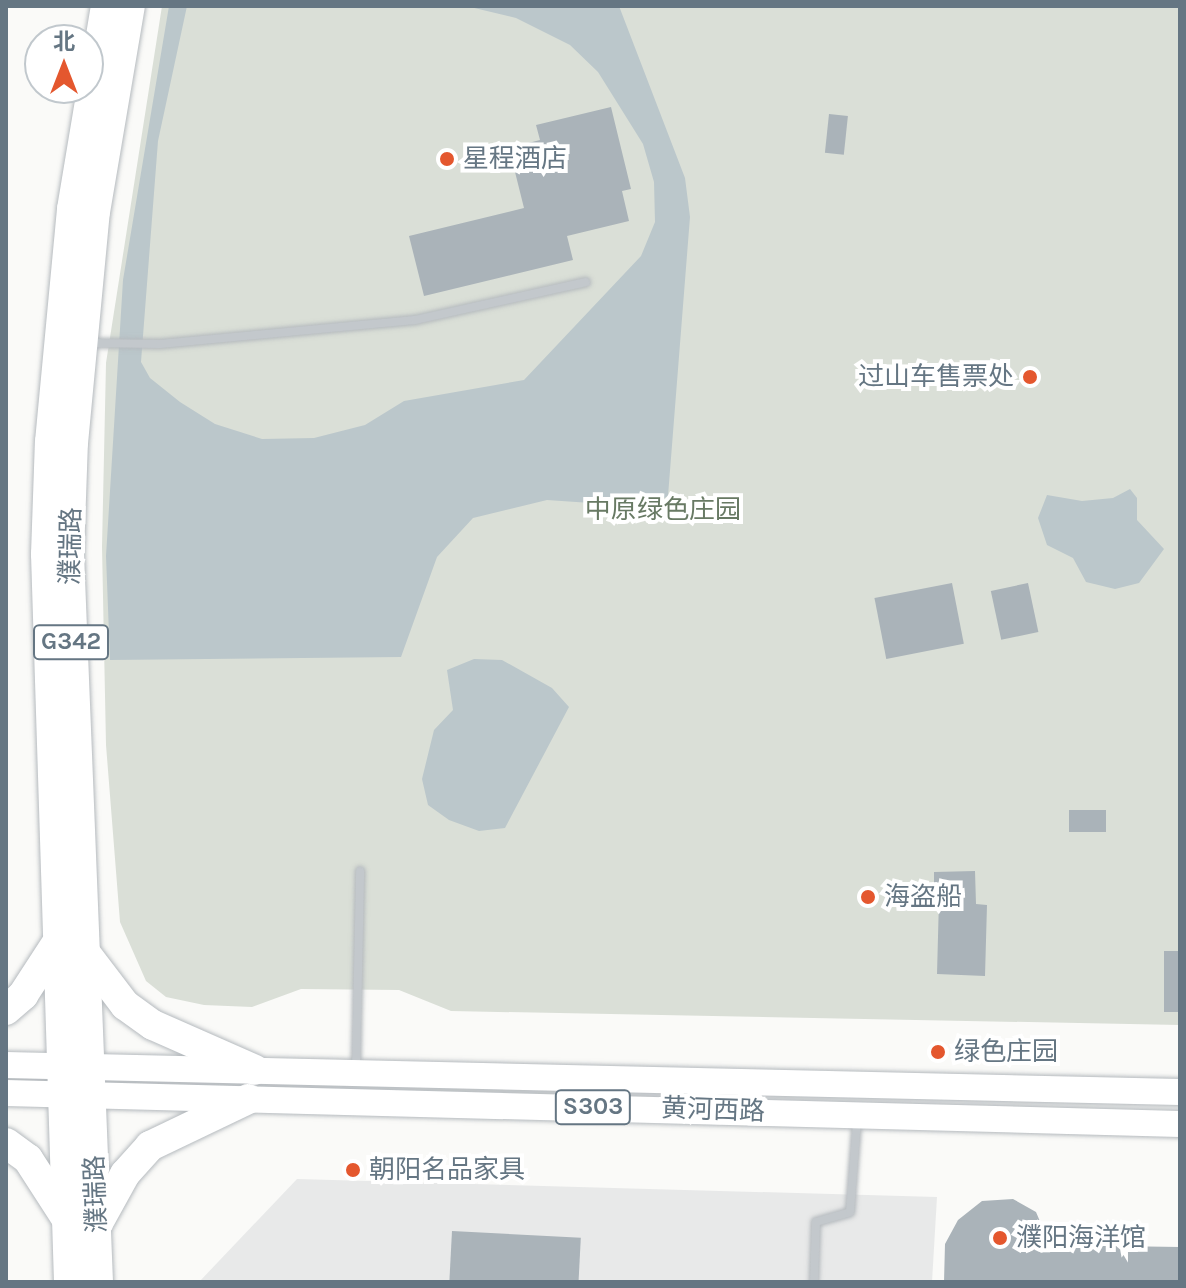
<!DOCTYPE html>
<html>
<head>
<meta charset="utf-8">
<style>
	body { margin:0 }
	#map { position:relative; width:1186px; height:1288px; overflow:hidden; background:#fafaf8; font-family:Karla,"Noto Sans SC",sans-serif }
	div>[style] { position:absolute }
	.built>* { inset:0; background:#e8e9e9 }
	.green>* { inset:0; background:#dadfd7 }
	.water>* { inset:0; background:#bbc7cb }
	.building>* { inset:0; background:#aab3b9; transform-origin:0 0 }
	.roads { filter:drop-shadow(0 0 2px #b5babe) drop-shadow(0 0 2px #b5babe) }
	.lane>* { height:8px; margin:-4px; padding:0 4px; transform-origin:4px; border-radius:4px; background:#c3c8cc }
	.primary>* { height:26px; margin:-13px; padding:0 13px; transform-origin:13px; border-radius:13px; background:#fff }
	.highway>* { height:30px; margin:-15px; padding:0 15px; transform-origin:15px; border-radius:15px; background:#fff }
	.dots>* { width:22px; height:22px; translate:-50% -50%; box-sizing:border-box; border:4px solid #fff; border-radius:50% }
	span { translate:-50% -50%; white-space:nowrap; text-align:center; line-height:1.15; -webkit-text-stroke:8px #fff; paint-order:stroke }
	.shield-label span { padding:2px 6px; background:#fff; border:2px solid; border-radius:6px; -webkit-text-stroke-width:0 }
	.shield-label { font-size:24px; color:#657683; font-weight:700 }
	.poi-label { font-size:26px; color:#657683 }
	.left { translate:0 -50%; text-align:left }
	.right { translate:-100% -50%; text-align:right }
	.park-label { font-size:26px; color:#687a64 }
	.street-label { font-size:26px; color:#657683 }
	.frame { position:absolute; inset:0; border:8px solid #657683; pointer-events:none }
	.north { position:absolute; left:24px; top:24px; width:80px; height:80px; box-sizing:border-box; background:#fff; border:2px solid #c1c8cd; border-radius:50%; rotate:0deg; font-size:22px; font-weight:700; line-height:32px; text-align:center; color:#657683 }
	.north::after { content:''; display:block; margin:auto; width:28px; height:36px; background:#e4572e; clip-path:polygon(50% 0,100% 100%,50% 72%,0 100%) }
</style>
</head>
<body>
<div id="map">
	<div class="built">
		<i style="clip-path:polygon(297px 1179px,937px 1197px,932px 1282px,199px 1282px)"></i>
	</div>
	<div class="green">
		<i style="clip-path:polygon(162px 6px,1180px 6px,1180px 1025px,451px 1011px,399px 990px,301px 989px,252px 1007px,204px 1005px,166px 997px,146px 981px,120px 922px,106px 745px,102px 547px,106px 363px)"></i>
	</div>
	<div class="water">
		<i style="clip-path:polygon(169px 6px,187px 6px,158px 141px,141px 362px,150px 378px,180px 402px,215px 424px,262px 439px,314px 438px,365px 425px,404px 401px,524px 380px,641px 256px,655px 222px,654px 182px,643px 144px,598px 72px,570px 45px,516px 18px,466px 6px,619px 6px,685px 178px,690px 217px,668px 496px,649px 507px,547px 500px,473px 518px,437px 557px,401px 657px,110px 660px,106px 556px,123px 280px)"></i>
		<i style="clip-path:polygon(1130px 489px,1137px 498px,1137px 520px,1164px 549px,1139px 583px,1115px 589px,1086px 582px,1073px 558px,1047px 545px,1038px 518px,1047px 495px,1082px 501px,1113px 498px)"></i>
		<i style="clip-path:polygon(474px 659px,502px 660px,552px 688px,569px 707px,505px 828px,479px 831px,449px 820px,428px 805px,422px 779px,434px 730px,453px 710px,447px 670px)"></i>
	</div>
	<div class="building">
		<i style="clip-path:polygon(611px 107px,631px 189px,622px 191px,629px 221px,567px 236px,573px 260px,424px 296px,409px 236px,524px 208px,509px 148px,540px 140px,536px 125px)"></i>
		<i style="left:829px;top:114px;width:19px;height:39px;rotate:6deg"></i>
		<i style="left:952px;top:583px;width:62px;height:79px;rotate:79deg"></i>
		<i style="left:1028px;top:583px;width:50px;height:38px;rotate:78deg"></i>
		<i style="left:1069px;top:810px;width:37px;height:22px"></i>
		<i style="clip-path:polygon(975px 871px,976px 904px,987px 905px,985px 976px,937px 974px,939px 899px,934px 899px,934px 872px)"></i>
		<i style="left:1164px;top:951px;width:16px;height:61px"></i>
		<i style="clip-path:polygon(1013px 1199px,1036px 1212px,1050px 1245px,1180px 1247px,1180px 1282px,944px 1282px,945px 1244px,958px 1220px,982px 1201px)"></i>
		<i style="left:452px;top:1231px;width:129px;height:51px;rotate:3deg"></i>
	</div>
	<div class="roads">
		<div class="lane">
			<i style="left:90px;top:343px;width:70px;rotate:0.8deg"></i>
			<i style="left:160px;top:344px;width:256px;rotate:-5.4deg"></i>
			<i style="left:415px;top:320px;width:175px;rotate:-12.5deg"></i>
			<i style="left:356px;top:1068px;width:197px;rotate:-88.8deg"></i>
			<i style="left:814px;top:1282px;width:60px;rotate:-88.1deg"></i>
			<i style="left:816px;top:1222px;width:35px;rotate:-16deg"></i>
			<i style="left:850px;top:1212px;width:92px;rotate:-85.6deg"></i>
		</div>
		<div class="primary">
			<i style="left:6px;top:1065px;width:1174px;rotate:1.32deg"></i>
			<i style="left:6px;top:1093px;width:1174px;rotate:1.51deg"></i>
		</div>
		<div class="highway">
			<i style="left:87px;top:955px;width:63px;rotate:52.8deg"></i>
			<i style="left:125px;top:1005px;width:34px;rotate:36deg"></i>
			<i style="left:153px;top:1025px;width:111px;rotate:23.8deg"></i>
			<i style="left:6px;top:1010px;width:23px;rotate:-41deg"></i>
			<i style="left:23px;top:995px;width:68px;rotate:-57deg"></i>
			<i style="left:6px;top:1143px;width:27px;rotate:36deg"></i>
			<i style="left:28px;top:1159px;width:70px;rotate:57.2deg"></i>
			<i style="left:98px;top:1223px;width:56px;rotate:-61.1deg"></i>
			<i style="left:125px;top:1174px;width:38px;rotate:-48deg"></i>
			<i style="left:150px;top:1146px;width:109px;rotate:-25.6deg"></i>
			<i style="left:69px;top:1282px;width:728px;rotate:-91.81deg"></i>
			<i style="left:46px;top:554px;width:112px;rotate:-88deg"></i>
			<i style="left:50px;top:442px;width:234px;rotate:-84.6deg"></i>
			<i style="left:72px;top:209px;width:206px;rotate:-80.5deg"></i>
			<i style="left:98px;top:1282px;width:728px;rotate:-92.28deg"></i>
			<i style="left:69px;top:555px;width:112px;rotate:-88deg"></i>
			<i style="left:73px;top:443px;width:232px;rotate:-84.6deg"></i>
			<i style="left:95px;top:212px;width:209px;rotate:-80.4deg"></i>
		</div>
	</div>
	<div class="dots">
		<i style="left:447px;top:159px;background:#e4572e"></i>
		<i style="left:1030px;top:377px;background:#e4572e"></i>
		<i style="left:868px;top:897px;background:#e4572e"></i>
		<i style="left:938px;top:1052px;background:#e4572e"></i>
		<i style="left:353px;top:1170px;background:#e4572e"></i>
		<i style="left:1000px;top:1238px;background:#e4572e"></i>
	</div>
	<div class="shield-label">
		<span style="left:71px;top:642px">G342</span>
		<span style="left:593px;top:1107px">S303</span>
	</div>
	<div class="poi-label">
		<span class="left" style="left:463px;top:159px">星程酒店</span>
		<span class="right" style="left:1014px;top:377px">过山车售票处</span>
		<span class="left" style="left:884px;top:897px">海盗船</span>
		<span class="left" style="left:954px;top:1052px">绿色庄园</span>
		<span class="left" style="left:369px;top:1170px">朝阳名品家具</span>
		<span class="left" style="left:1016px;top:1238px">濮阳海洋馆</span>
	</div>
	<div class="park-label">
		<span style="left:663px;top:510px">中原绿色庄园</span>
	</div>
	<div class="street-label">
		<span style="left:71px;top:546px;rotate:-89deg">濮瑞路</span>
		<span style="left:713px;top:1110px;rotate:2deg">黄河西路</span>
		<span style="left:96px;top:1194px;rotate:-92deg">濮瑞路</span>
	</div>
	<div class="frame"></div>
	<div class="north">北</div>
</div>
</body>
</html>
